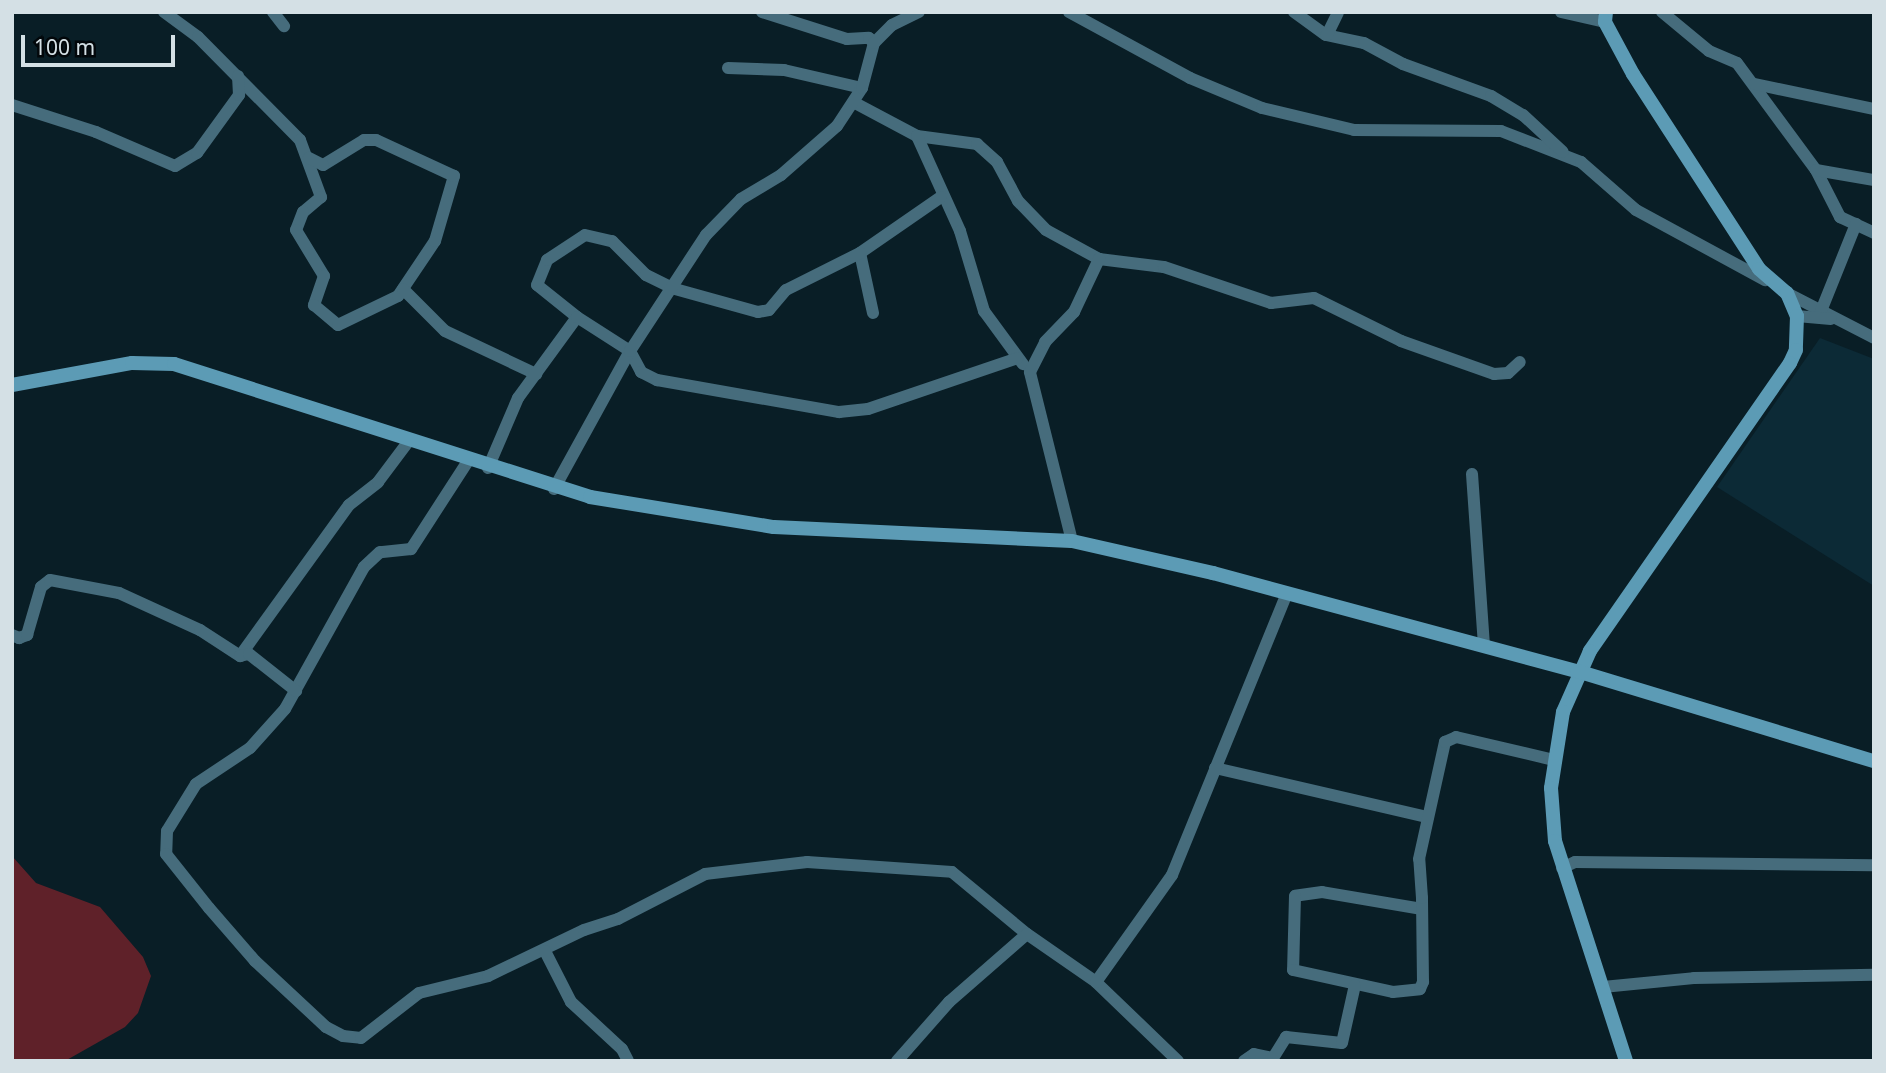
<!DOCTYPE html>
<html>
<head>
<meta charset="utf-8">
<style>
	body { margin:0 }
	#map { position:relative; width:1886px; height:1073px; overflow:hidden; background:#091e26; font-family:"Noto Sans",sans-serif }
	div>[style] { position:absolute }
	.built>* { inset:0; background:#0c2a36 }
	.green>* { inset:0; background:#5f2129 }
	.street>* { height:12px; margin:-6px; padding:0 6px; transform-origin:6px; border-radius:6px; background:#466c7c }
	.secondary>* { height:14px; margin:-7px; padding:0 7px; transform-origin:7px; border-radius:7px; background:#5c9bb5 }
	span { translate:-50% -50%; white-space:nowrap; text-align:center; line-height:1.15; -webkit-text-stroke:6px #02070a; paint-order:stroke }
	.frame { position:absolute; inset:0; border:14px solid #d4e0e5; pointer-events:none }
	.scale { position:absolute; left:21px; top:35px; width:154px; height:32px; box-sizing:border-box; border:4px solid #d4e0e5; border-top:0; padding-left:9px; font-size:21px; line-height:24px; white-space:nowrap; color:#d4e0e5; -webkit-text-stroke:5px #02070a; paint-order:stroke }
</style>
</head>
<body>
<div id="map">
	<div class="built">
		<i style="clip-path:polygon(1820px 338px,1874px 359px,1874px 586px,1717px 487px)"></i>
	</div>
	<div class="green">
		<i style="clip-path:polygon(12px 856px,36px 883px,100px 907px,143px 957px,151px 976px,138px 1013px,125px 1027px,65px 1061px,12px 1061px)"></i>
	</div>
	<div class="street">
		<i style="left:164px;top:12px;width:42px;rotate:36.3deg"></i>
		<i style="left:198px;top:37px;width:145px;rotate:45.3deg"></i>
		<i style="left:300px;top:140px;width:61px;rotate:69.8deg"></i>
		<i style="left:321px;top:197px;width:23px;rotate:140deg"></i>
		<i style="left:303px;top:212px;width:19px;rotate:111deg"></i>
		<i style="left:296px;top:230px;width:54px;rotate:58.7deg"></i>
		<i style="left:324px;top:276px;width:31px;rotate:109deg"></i>
		<i style="left:314px;top:305px;width:31px;rotate:40deg"></i>
		<i style="left:338px;top:325px;width:67px;rotate:-25.8deg"></i>
		<i style="left:398px;top:296px;width:66px;rotate:-56.1deg"></i>
		<i style="left:435px;top:241px;width:68px;rotate:-73.7deg"></i>
		<i style="left:454px;top:176px;width:86px;rotate:-155.2deg"></i>
		<i style="left:376px;top:140px;width:12px;rotate:180deg"></i>
		<i style="left:364px;top:140px;width:48px;rotate:148.6deg"></i>
		<i style="left:323px;top:165px;width:16px;rotate:-153deg"></i>
		<i style="left:273px;top:12px;width:18px;rotate:52deg"></i>
		<i style="left:762px;top:12px;width:89px;rotate:17.6deg"></i>
		<i style="left:847px;top:39px;width:22px;rotate:-3deg"></i>
		<i style="left:869px;top:38px;width:7px;rotate:45deg"></i>
		<i style="left:1069px;top:12px;width:138px;rotate:28.6deg"></i>
		<i style="left:1190px;top:78px;width:78px;rotate:22.6deg"></i>
		<i style="left:1262px;top:108px;width:95px;rotate:13.4deg"></i>
		<i style="left:1354px;top:130px;width:147px;rotate:0.4deg"></i>
		<i style="left:1501px;top:131px;width:86px;rotate:21.2deg"></i>
		<i style="left:1581px;top:162px;width:73px;rotate:41.1deg"></i>
		<i style="left:1636px;top:210px;width:147px;rotate:28.5deg"></i>
		<i style="left:1294px;top:12px;width:39px;rotate:36deg"></i>
		<i style="left:1326px;top:35px;width:39px;rotate:12deg"></i>
		<i style="left:1364px;top:43px;width:44px;rotate:28.3deg"></i>
		<i style="left:1403px;top:64px;width:94px;rotate:20deg"></i>
		<i style="left:1491px;top:96px;width:37px;rotate:31deg"></i>
		<i style="left:1523px;top:115px;width:54px;rotate:42.8deg"></i>
		<i style="left:1561px;top:12px;width:45px;rotate:12.8deg"></i>
		<i style="left:1662px;top:12px;width:61px;rotate:39.7deg"></i>
		<i style="left:1709px;top:51px;width:30px;rotate:23deg"></i>
		<i style="left:1737px;top:63px;width:133px;rotate:53.6deg"></i>
		<i style="left:1816px;top:170px;width:53px;rotate:62.9deg"></i>
		<i style="left:1840px;top:217px;width:38px;rotate:25deg"></i>
		<i style="left:1327px;top:35px;width:25px;rotate:-64deg"></i>
		<i style="left:728px;top:68px;width:56px;rotate:2deg"></i>
		<i style="left:784px;top:70px;width:80px;rotate:13deg"></i>
		<i style="left:1755px;top:84px;width:122px;rotate:11.9deg"></i>
		<i style="left:855px;top:103px;width:70px;rotate:28deg"></i>
		<i style="left:917px;top:136px;width:61px;rotate:7.6deg"></i>
		<i style="left:977px;top:144px;width:27px;rotate:42deg"></i>
		<i style="left:997px;top:162px;width:44px;rotate:61.7deg"></i>
		<i style="left:1018px;top:201px;width:40px;rotate:46deg"></i>
		<i style="left:1046px;top:230px;width:60px;rotate:28.7deg"></i>
		<i style="left:1099px;top:259px;width:65px;rotate:7deg"></i>
		<i style="left:1164px;top:267px;width:113px;rotate:18.6deg"></i>
		<i style="left:1271px;top:303px;width:43px;rotate:-6.6deg"></i>
		<i style="left:1314px;top:298px;width:97px;rotate:26.3deg"></i>
		<i style="left:1401px;top:341px;width:99px;rotate:19.5deg"></i>
		<i style="left:1494px;top:374px;width:14px;rotate:-4deg"></i>
		<i style="left:1508px;top:373px;width:16px;rotate:-43deg"></i>
		<i style="left:12px;top:105px;width:88px;rotate:17.8deg"></i>
		<i style="left:96px;top:132px;width:86px;rotate:23.3deg"></i>
		<i style="left:175px;top:166px;width:26px;rotate:-31deg"></i>
		<i style="left:197px;top:153px;width:72px;rotate:-54.1deg"></i>
		<i style="left:239px;top:95px;width:19px;rotate:-93deg"></i>
		<i style="left:917px;top:136px;width:104px;rotate:65.6deg"></i>
		<i style="left:960px;top:231px;width:84px;rotate:73.3deg"></i>
		<i style="left:984px;top:311px;width:66px;rotate:53.7deg"></i>
		<i style="left:1816px;top:170px;width:59px;rotate:9.8deg"></i>
		<i style="left:403px;top:289px;width:59px;rotate:45deg"></i>
		<i style="left:445px;top:331px;width:101px;rotate:25.3deg"></i>
		<i style="left:1783px;top:291px;width:102px;rotate:27.3deg"></i>
		<i style="left:1821px;top:311px;width:94px;rotate:-68.1deg"></i>
		<i style="left:873px;top:313px;width:61px;rotate:-102.2deg"></i>
		<i style="left:860px;top:253px;width:98px;rotate:-34.7deg"></i>
		<i style="left:1797px;top:316px;width:34px;rotate:5deg"></i>
		<i style="left:577px;top:317px;width:51px;rotate:-141.3deg"></i>
		<i style="left:537px;top:285px;width:27px;rotate:-68deg"></i>
		<i style="left:547px;top:260px;width:45px;rotate:-33.3deg"></i>
		<i style="left:585px;top:235px;width:28px;rotate:13deg"></i>
		<i style="left:612px;top:241px;width:48px;rotate:45deg"></i>
		<i style="left:646px;top:275px;width:32px;rotate:26deg"></i>
		<i style="left:675px;top:289px;width:86px;rotate:15.5deg"></i>
		<i style="left:758px;top:312px;width:11px;rotate:-10deg"></i>
		<i style="left:769px;top:310px;width:26px;rotate:-50deg"></i>
		<i style="left:786px;top:290px;width:83px;rotate:-26.6deg"></i>
		<i style="left:468px;top:461px;width:105px;rotate:122.9deg"></i>
		<i style="left:411px;top:549px;width:31px;rotate:174deg"></i>
		<i style="left:380px;top:552px;width:22px;rotate:137deg"></i>
		<i style="left:364px;top:567px;width:162px;rotate:119.1deg"></i>
		<i style="left:285px;top:709px;width:52px;rotate:131.9deg"></i>
		<i style="left:250px;top:748px;width:65px;rotate:146.3deg"></i>
		<i style="left:196px;top:784px;width:55px;rotate:121.7deg"></i>
		<i style="left:167px;top:831px;width:23px;rotate:92deg"></i>
		<i style="left:166px;top:854px;width:69px;rotate:51.5deg"></i>
		<i style="left:209px;top:908px;width:70px;rotate:49deg"></i>
		<i style="left:255px;top:961px;width:97px;rotate:42.9deg"></i>
		<i style="left:326px;top:1027px;width:19px;rotate:28deg"></i>
		<i style="left:343px;top:1036px;width:18px;rotate:6deg"></i>
		<i style="left:361px;top:1038px;width:73px;rotate:-37.8deg"></i>
		<i style="left:419px;top:993px;width:71px;rotate:-13.8deg"></i>
		<i style="left:488px;top:976px;width:106px;rotate:-25.6deg"></i>
		<i style="left:584px;top:930px;width:36px;rotate:-18deg"></i>
		<i style="left:618px;top:919px;width:98px;rotate:-27.3deg"></i>
		<i style="left:705px;top:874px;width:103px;rotate:-6.7deg"></i>
		<i style="left:807px;top:862px;width:145px;rotate:3.9deg"></i>
		<i style="left:952px;top:872px;width:97px;rotate:39.6deg"></i>
		<i style="left:1027px;top:934px;width:84px;rotate:34.8deg"></i>
		<i style="left:488px;top:468px;width:76px;rotate:-66.8deg"></i>
		<i style="left:518px;top:398px;width:100px;rotate:-53.9deg"></i>
		<i style="left:577px;top:317px;width:63px;rotate:32.7deg"></i>
		<i style="left:630px;top:351px;width:24px;rotate:62deg"></i>
		<i style="left:641px;top:372px;width:18px;rotate:27deg"></i>
		<i style="left:657px;top:380px;width:185px;rotate:10deg"></i>
		<i style="left:839px;top:412px;width:29px;rotate:-6deg"></i>
		<i style="left:868px;top:409px;width:158px;rotate:-18.8deg"></i>
		<i style="left:1472px;top:474px;width:172px;rotate:86deg"></i>
		<i style="left:554px;top:489px;width:158px;rotate:-61.2deg"></i>
		<i style="left:630px;top:351px;width:139px;rotate:-56.8deg"></i>
		<i style="left:706px;top:235px;width:50px;rotate:-45.8deg"></i>
		<i style="left:741px;top:199px;width:47px;rotate:-31deg"></i>
		<i style="left:781px;top:175px;width:74px;rotate:-41.2deg"></i>
		<i style="left:837px;top:126px;width:45px;rotate:-56.7deg"></i>
		<i style="left:862px;top:88px;width:47px;rotate:-75.1deg"></i>
		<i style="left:874px;top:43px;width:25px;rotate:-45deg"></i>
		<i style="left:892px;top:25px;width:30px;rotate:-26deg"></i>
		<i style="left:1072px;top:541px;width:174px;rotate:-104deg"></i>
		<i style="left:1030px;top:372px;width:34px;rotate:-63deg"></i>
		<i style="left:1045px;top:342px;width:42px;rotate:-46deg"></i>
		<i style="left:1074px;top:312px;width:59px;rotate:-64.7deg"></i>
		<i style="left:12px;top:635px;width:8px;rotate:23deg"></i>
		<i style="left:19px;top:638px;width:9px;rotate:-21deg"></i>
		<i style="left:27px;top:635px;width:50px;rotate:-73.7deg"></i>
		<i style="left:41px;top:587px;width:11px;rotate:-38deg"></i>
		<i style="left:50px;top:580px;width:70px;rotate:10.7deg"></i>
		<i style="left:119px;top:593px;width:89px;rotate:24.6deg"></i>
		<i style="left:200px;top:630px;width:48px;rotate:33deg"></i>
		<i style="left:240px;top:656px;width:186px;rotate:-54.2deg"></i>
		<i style="left:349px;top:505px;width:37px;rotate:-38deg"></i>
		<i style="left:378px;top:482px;width:50px;rotate:-53.1deg"></i>
		<i style="left:240px;top:656px;width:9px;rotate:-13deg"></i>
		<i style="left:249px;top:654px;width:60px;rotate:38.2deg"></i>
		<i style="left:1215px;top:768px;width:218px;rotate:13deg"></i>
		<i style="left:1562px;top:868px;width:14px;rotate:-25deg"></i>
		<i style="left:1575px;top:862px;width:299px;rotate:0.6deg"></i>
		<i style="left:1422px;top:909px;width:101px;rotate:-170.4deg"></i>
		<i style="left:1322px;top:892px;width:27px;rotate:172deg"></i>
		<i style="left:1295px;top:896px;width:74px;rotate:91.5deg"></i>
		<i style="left:1293px;top:970px;width:102px;rotate:12.4deg"></i>
		<i style="left:1393px;top:992px;width:27px;rotate:-6deg"></i>
		<i style="left:1420px;top:989px;width:8px;rotate:-67deg"></i>
		<i style="left:1423px;top:982px;width:84px;rotate:-90.7deg"></i>
		<i style="left:1422px;top:898px;width:39px;rotate:-94deg"></i>
		<i style="left:1419px;top:859px;width:120px;rotate:-77.5deg"></i>
		<i style="left:1445px;top:742px;width:12px;rotate:-24deg"></i>
		<i style="left:1456px;top:737px;width:101px;rotate:13.2deg"></i>
		<i style="left:545px;top:951px;width:57px;rotate:63deg"></i>
		<i style="left:571px;top:1002px;width:69px;rotate:42.7deg"></i>
		<i style="left:622px;top:1049px;width:13px;rotate:63deg"></i>
		<i style="left:1603px;top:987px;width:91px;rotate:-5.6deg"></i>
		<i style="left:1694px;top:978px;width:180px;rotate:-1deg"></i>
		<i style="left:897px;top:1061px;width:79px;rotate:-48.6deg"></i>
		<i style="left:949px;top:1002px;width:103px;rotate:-41.1deg"></i>
		<i style="left:1178px;top:1061px;width:114px;rotate:-136.1deg"></i>
		<i style="left:1096px;top:982px;width:131px;rotate:-54.6deg"></i>
		<i style="left:1172px;top:875px;width:301px;rotate:-67.8deg"></i>
		<i style="left:1244px;top:1061px;width:12px;rotate:-35deg"></i>
		<i style="left:1254px;top:1054px;width:19px;rotate:12deg"></i>
		<i style="left:1273px;top:1058px;width:25px;rotate:-58deg"></i>
		<i style="left:1286px;top:1037px;width:56px;rotate:6.1deg"></i>
		<i style="left:1342px;top:1043px;width:59px;rotate:-77.4deg"></i>
	</div>
	<div class="secondary">
		<i style="left:1606px;top:12px;width:10px;rotate:96deg"></i>
		<i style="left:1605px;top:22px;width:59px;rotate:61.7deg"></i>
		<i style="left:1633px;top:74px;width:232px;rotate:57.1deg"></i>
		<i style="left:1759px;top:269px;width:37px;rotate:41deg"></i>
		<i style="left:1787px;top:293px;width:25px;rotate:67deg"></i>
		<i style="left:1797px;top:316px;width:34px;rotate:92deg"></i>
		<i style="left:1796px;top:350px;width:14px;rotate:115deg"></i>
		<i style="left:1790px;top:363px;width:351px;rotate:124.8deg"></i>
		<i style="left:1590px;top:651px;width:67px;rotate:113.9deg"></i>
		<i style="left:1563px;top:712px;width:77px;rotate:99deg"></i>
		<i style="left:1551px;top:788px;width:53px;rotate:85.7deg"></i>
		<i style="left:1555px;top:841px;width:231px;rotate:72.1deg"></i>
		<i style="left:12px;top:385px;width:122px;rotate:-10.4deg"></i>
		<i style="left:132px;top:363px;width:42px;rotate:1.4deg"></i>
		<i style="left:174px;top:364px;width:437px;rotate:17.7deg"></i>
		<i style="left:590px;top:497px;width:186px;rotate:9.3deg"></i>
		<i style="left:774px;top:527px;width:298px;rotate:2.7deg"></i>
		<i style="left:1072px;top:541px;width:145px;rotate:12.8deg"></i>
		<i style="left:1213px;top:573px;width:377px;rotate:15.1deg"></i>
		<i style="left:1577px;top:671px;width:310px;rotate:16.9deg"></i>
	</div>
	<div class="frame"></div>
	<div class="scale">100 m</div>
</div>
</body>
</html>
